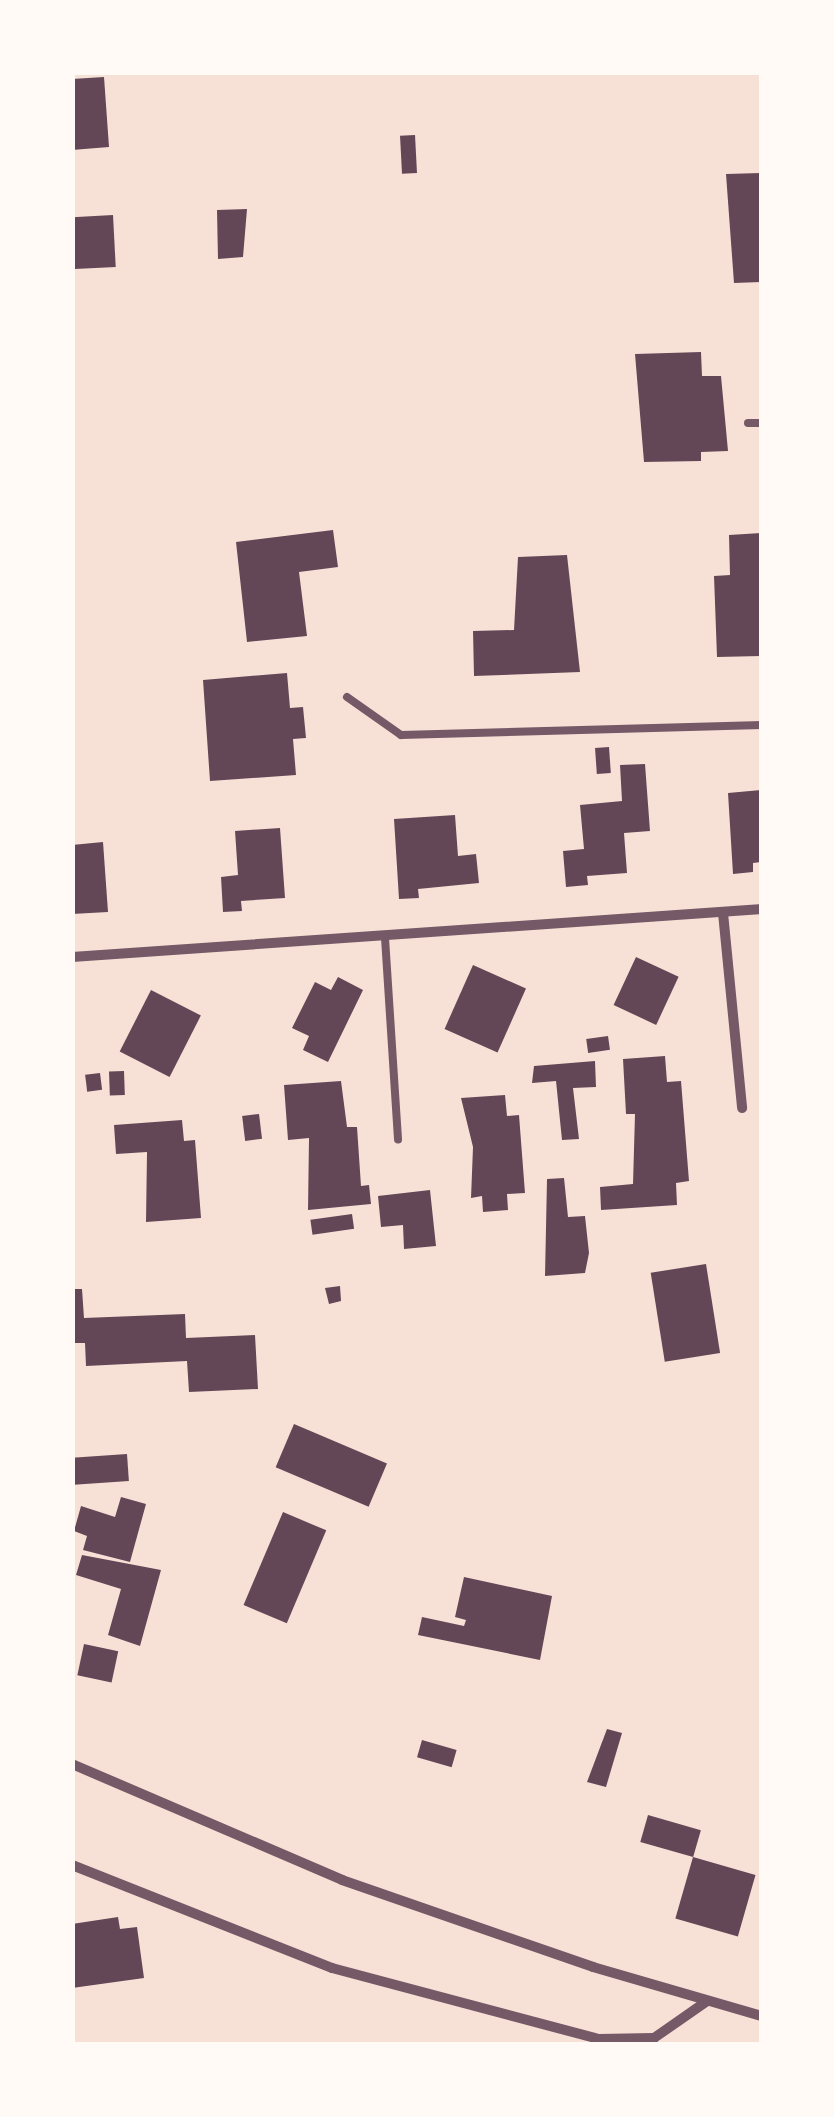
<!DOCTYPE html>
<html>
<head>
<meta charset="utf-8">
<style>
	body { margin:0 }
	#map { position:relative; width:834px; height:2117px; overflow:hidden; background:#f7e1d7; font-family:"Asap Condensed",sans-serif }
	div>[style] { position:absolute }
	.building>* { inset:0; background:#644757; transform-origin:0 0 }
	.service>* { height:8px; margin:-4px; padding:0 4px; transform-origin:4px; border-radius:4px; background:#755966 }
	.minor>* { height:10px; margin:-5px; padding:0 5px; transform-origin:5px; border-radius:5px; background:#755966 }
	span { translate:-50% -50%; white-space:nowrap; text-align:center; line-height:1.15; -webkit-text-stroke:8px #fffaf5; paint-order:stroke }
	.frame { position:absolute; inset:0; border:75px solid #fffaf5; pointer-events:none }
</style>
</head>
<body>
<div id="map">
	<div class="building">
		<i style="clip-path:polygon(104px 77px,109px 147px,72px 150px,72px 79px)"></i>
		<i style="left:415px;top:135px;width:38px;height:15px;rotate:87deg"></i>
		<i style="clip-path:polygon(761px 173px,761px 282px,734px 283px,726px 174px)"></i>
		<i style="clip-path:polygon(247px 209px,243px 257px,218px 259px,217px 210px)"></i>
		<i style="left:113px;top:215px;width:52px;height:41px;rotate:87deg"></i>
		<i style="clip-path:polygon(701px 352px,702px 376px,721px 376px,728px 451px,701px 452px,701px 461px,644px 462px,635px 354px)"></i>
		<i style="clip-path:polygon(333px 530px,338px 567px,299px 572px,307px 636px,247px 642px,236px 542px)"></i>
		<i style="clip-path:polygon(761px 533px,761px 656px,717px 657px,714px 576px,730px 575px,729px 535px)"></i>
		<i style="clip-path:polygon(567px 555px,580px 672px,474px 676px,473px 631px,514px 630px,518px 557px)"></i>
		<i style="clip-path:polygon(287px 673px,290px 708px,303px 707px,306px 738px,293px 739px,296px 775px,210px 781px,203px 680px)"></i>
		<i style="left:609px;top:747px;width:26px;height:14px;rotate:86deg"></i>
		<i style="clip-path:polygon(645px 764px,650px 831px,624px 833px,627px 873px,587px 876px,588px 885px,566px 887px,563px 851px,584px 849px,580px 805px,622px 801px,620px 765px)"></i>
		<i style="clip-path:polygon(761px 790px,761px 862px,753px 863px,753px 872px,733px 874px,728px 793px)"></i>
		<i style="clip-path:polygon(455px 815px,458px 856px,476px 854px,479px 883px,418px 889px,419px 898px,399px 899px,394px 819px)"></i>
		<i style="clip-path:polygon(280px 828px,285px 898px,241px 901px,242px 911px,223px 912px,221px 877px,238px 875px,235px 831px)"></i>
		<i style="clip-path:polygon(103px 842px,108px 912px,72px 914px,72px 845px)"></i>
		<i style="left:636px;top:957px;width:47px;height:53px;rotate:25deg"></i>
		<i style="left:473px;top:965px;width:58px;height:70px;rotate:24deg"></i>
		<i style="clip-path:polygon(338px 977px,363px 990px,328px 1062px,303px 1050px,309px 1036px,292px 1028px,315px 982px,331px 990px)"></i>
		<i style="left:151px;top:990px;width:56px;height:69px;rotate:27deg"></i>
		<i style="left:608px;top:1036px;width:14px;height:22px;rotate:82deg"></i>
		<i style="clip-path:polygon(665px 1056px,667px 1082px,681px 1081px,689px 1181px,676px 1183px,677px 1205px,601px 1210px,600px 1187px,633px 1184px,635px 1114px,626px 1114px,623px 1059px)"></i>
		<i style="clip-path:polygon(595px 1061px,596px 1087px,573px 1088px,579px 1139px,562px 1140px,556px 1081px,532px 1083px,534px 1066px)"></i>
		<i style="left:124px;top:1071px;width:24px;height:15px;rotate:88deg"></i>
		<i style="left:100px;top:1073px;width:17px;height:15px;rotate:83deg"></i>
		<i style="clip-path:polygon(341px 1081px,347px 1127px,357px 1127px,361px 1186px,369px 1185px,371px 1204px,308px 1210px,309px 1138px,288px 1140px,284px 1085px)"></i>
		<i style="clip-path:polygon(505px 1095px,507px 1116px,519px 1115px,525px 1193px,507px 1194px,508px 1210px,483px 1212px,482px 1196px,471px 1198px,473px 1147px,461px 1098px)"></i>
		<i style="left:259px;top:1114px;width:25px;height:17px;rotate:83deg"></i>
		<i style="clip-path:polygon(182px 1120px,184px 1141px,195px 1140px,201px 1218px,146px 1222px,147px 1152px,116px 1154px,114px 1125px)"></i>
		<i style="clip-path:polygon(564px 1178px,568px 1217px,585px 1216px,589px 1253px,585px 1273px,545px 1276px,547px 1179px)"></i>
		<i style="clip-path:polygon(430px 1190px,436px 1246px,404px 1249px,403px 1225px,381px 1227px,378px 1196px)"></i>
		<i style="left:352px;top:1214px;width:15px;height:42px;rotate:82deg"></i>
		<i style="left:706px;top:1264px;width:90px;height:56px;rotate:81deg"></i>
		<i style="clip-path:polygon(340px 1286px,341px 1301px,329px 1304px,325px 1288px)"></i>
		<i style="clip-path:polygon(72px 1289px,82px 1289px,84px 1318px,185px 1314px,186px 1338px,255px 1335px,258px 1389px,189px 1392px,187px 1361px,86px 1366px,85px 1343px,72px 1343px)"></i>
		<i style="left:294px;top:1424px;width:101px;height:47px;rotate:23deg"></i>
		<i style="left:127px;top:1454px;width:27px;height:55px;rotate:86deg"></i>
		<i style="clip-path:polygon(121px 1497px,146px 1504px,130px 1562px,83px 1550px,87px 1536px,74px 1531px,81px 1506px,115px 1517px)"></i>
		<i style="left:283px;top:1512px;width:47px;height:101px;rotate:23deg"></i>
		<i style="clip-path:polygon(82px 1555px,161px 1570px,140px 1646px,108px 1635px,121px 1589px,76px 1575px)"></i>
		<i style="clip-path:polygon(464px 1577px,552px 1596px,540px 1660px,418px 1635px,422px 1617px,464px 1626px,466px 1620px,455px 1617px)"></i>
		<i style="left:84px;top:1644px;width:35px;height:32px;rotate:12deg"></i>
		<i style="clip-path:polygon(607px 1729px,622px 1733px,606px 1787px,587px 1782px)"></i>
		<i style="left:422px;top:1740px;width:36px;height:18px;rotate:16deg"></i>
		<i style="left:648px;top:1815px;width:55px;height:28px;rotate:16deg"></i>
		<i style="left:693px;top:1857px;width:65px;height:64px;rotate:16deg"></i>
		<i style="clip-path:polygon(118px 1917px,120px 1929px,137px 1927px,144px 1978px,72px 1988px,72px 1924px)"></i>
	</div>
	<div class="service">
		<i style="left:748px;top:423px;width:14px"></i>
		<i style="left:347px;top:697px;width:66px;rotate:35.1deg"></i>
		<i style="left:401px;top:735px;width:361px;rotate:-1.6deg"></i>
		<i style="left:385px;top:938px;width:202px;rotate:86.3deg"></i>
	</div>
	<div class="minor">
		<i style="left:723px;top:913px;width:196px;rotate:84.4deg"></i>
		<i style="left:72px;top:957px;width:692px;rotate:-3.98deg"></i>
		<i style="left:72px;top:1764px;width:294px;rotate:23.2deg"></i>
		<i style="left:342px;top:1880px;width:266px;rotate:19.1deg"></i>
		<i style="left:593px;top:1967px;width:176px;rotate:16.2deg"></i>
		<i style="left:72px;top:1865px;width:280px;rotate:21.6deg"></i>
		<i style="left:332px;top:1968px;width:276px;rotate:14.9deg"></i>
		<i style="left:599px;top:2039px;width:55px;rotate:-1deg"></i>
		<i style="left:654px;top:2038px;width:65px;rotate:-34.9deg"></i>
	</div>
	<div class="frame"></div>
</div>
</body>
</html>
